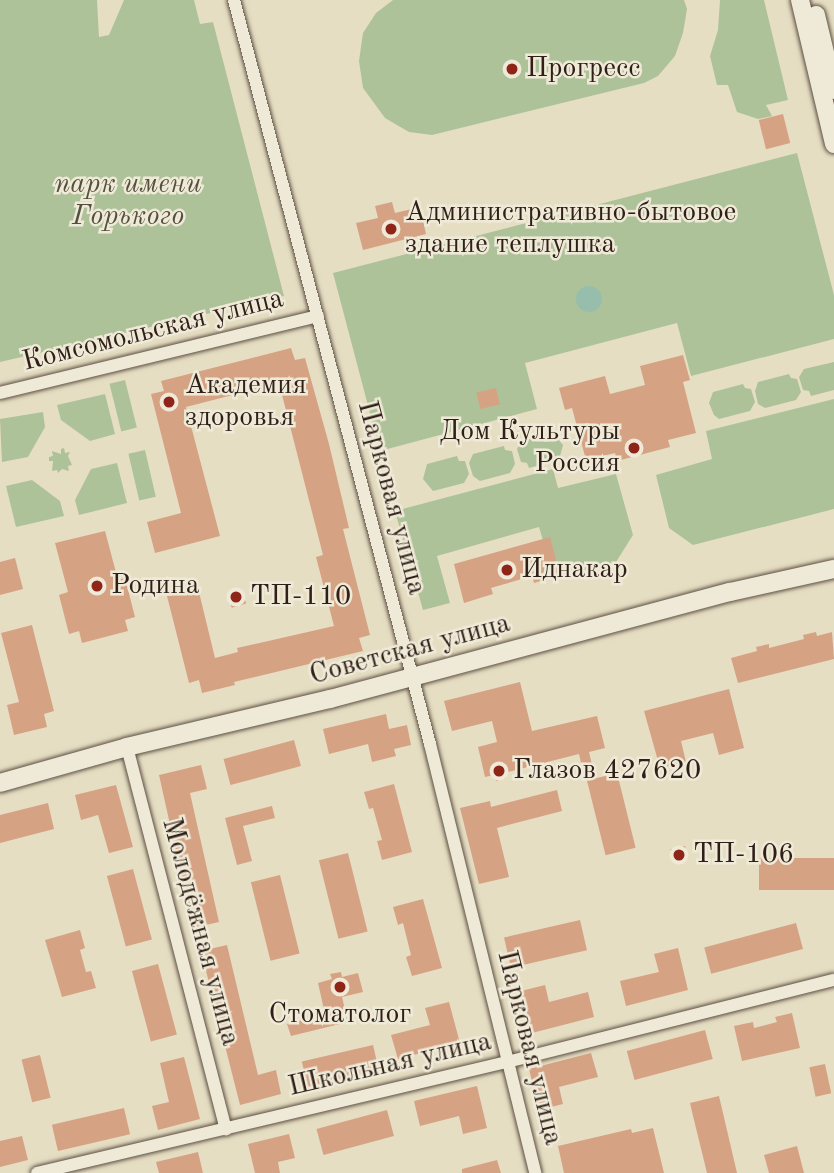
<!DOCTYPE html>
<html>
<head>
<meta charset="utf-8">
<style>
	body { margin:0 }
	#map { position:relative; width:834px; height:1173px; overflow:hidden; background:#e6dec3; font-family:"Old Standard TT",serif }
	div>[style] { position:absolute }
	.green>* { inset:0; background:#aec299; transform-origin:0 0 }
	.water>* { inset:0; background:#97bdad }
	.round { border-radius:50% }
	.building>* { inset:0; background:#d6a284; transform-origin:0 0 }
	.roads { filter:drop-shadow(0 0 2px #5d4f42) drop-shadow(0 0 2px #5d4f42) }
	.street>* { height:12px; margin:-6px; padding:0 6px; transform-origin:6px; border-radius:6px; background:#efead8 }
	.secondary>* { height:18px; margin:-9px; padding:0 9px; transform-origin:9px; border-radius:9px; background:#efead8 }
	.dots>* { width:19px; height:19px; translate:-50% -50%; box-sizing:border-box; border:4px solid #efead8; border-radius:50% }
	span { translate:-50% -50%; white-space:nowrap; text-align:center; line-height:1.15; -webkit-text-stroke:5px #efead8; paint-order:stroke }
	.poi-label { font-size:28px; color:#2f1f17 }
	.left { translate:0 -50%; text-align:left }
	.right { translate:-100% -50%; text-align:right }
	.park-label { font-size:28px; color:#55503e; font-style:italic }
	.street-label { font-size:28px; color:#2f1f17 }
</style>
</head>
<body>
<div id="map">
	<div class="green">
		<i style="clip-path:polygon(0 0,97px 0,99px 37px,109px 35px,124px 0,194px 0,200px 24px,213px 22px,284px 296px,0 362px)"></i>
		<i style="clip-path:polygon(393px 0,684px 0,687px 9px,683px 33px,675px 56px,658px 76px,644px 83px,432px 135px,409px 132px,385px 118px,363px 88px,359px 61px,363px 33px,376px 13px)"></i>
		<i style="clip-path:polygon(720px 0,764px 0,788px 100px,766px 105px,772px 116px,758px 119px,737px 112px,728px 85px,717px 85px,710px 56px,718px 30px)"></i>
		<i style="clip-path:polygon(797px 153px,834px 295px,834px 339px,691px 376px,677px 323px,525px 363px,537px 409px,380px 451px,333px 273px)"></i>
		<i style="clip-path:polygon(834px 362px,834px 390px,811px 396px,809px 391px,803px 390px,799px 377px,804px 369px)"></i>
		<i style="clip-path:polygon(789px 374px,791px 378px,797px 379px,801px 392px,796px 400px,765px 408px,758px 404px,755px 391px,758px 382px)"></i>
		<i style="left:125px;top:380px;width:49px;height:16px;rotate:76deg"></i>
		<i style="clip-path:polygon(743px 384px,745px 388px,751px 389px,755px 402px,750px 411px,719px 419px,714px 415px,709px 403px,713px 392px)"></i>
		<i style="clip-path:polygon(105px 394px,115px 434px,90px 441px,61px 420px,57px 405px)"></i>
		<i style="clip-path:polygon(834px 399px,834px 509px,693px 545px,669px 528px,656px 475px,712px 459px,706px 431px)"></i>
		<i style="clip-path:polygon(43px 412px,45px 427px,28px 457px,2px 462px,0 419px)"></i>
		<i style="clip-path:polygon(553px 433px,563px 445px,559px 460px,529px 468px,527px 463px,521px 462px,517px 449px,522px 441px)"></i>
		<i style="clip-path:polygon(504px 446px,505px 450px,512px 451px,515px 464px,510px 473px,480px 481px,473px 476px,469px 463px,473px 454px)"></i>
		<i style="clip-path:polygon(64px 448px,65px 453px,70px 452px,68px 456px,72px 465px,68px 466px,69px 471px,62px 469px,58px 473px,57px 470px,52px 471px,53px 461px,49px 461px,49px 457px,53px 456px,52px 451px,61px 454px,61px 449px)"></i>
		<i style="left:145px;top:450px;width:48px;height:17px;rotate:77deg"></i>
		<i style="clip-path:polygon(457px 456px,459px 461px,465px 461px,469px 474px,464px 483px,433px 491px,423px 479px,427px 464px)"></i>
		<i style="clip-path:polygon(117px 463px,127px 503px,79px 515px,75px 500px,91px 469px)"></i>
		<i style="clip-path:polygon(553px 469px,558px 488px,616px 474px,633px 535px,616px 562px,554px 578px,539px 527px,437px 556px,450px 603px,423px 610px,395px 511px)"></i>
		<i style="clip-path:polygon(32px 480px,60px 501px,64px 516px,16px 527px,6px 486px)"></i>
	</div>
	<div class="water">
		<i class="round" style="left:576px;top:286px;width:26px;height:26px"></i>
	</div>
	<div class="building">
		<i style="left:783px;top:114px;width:30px;height:25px;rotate:76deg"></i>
		<i style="clip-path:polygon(392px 202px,395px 213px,420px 207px,426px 234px,363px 250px,356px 223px,378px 218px,375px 206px)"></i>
		<i style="clip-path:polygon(291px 348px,295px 360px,305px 358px,329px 444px,349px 528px,343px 529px,370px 635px,359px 638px,363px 651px,234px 682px,235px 685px,202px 693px,199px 680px,189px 683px,167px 596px,198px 588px,215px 658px,238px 652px,237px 648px,334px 626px,316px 557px,323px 555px,279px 383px,186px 407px,220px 536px,155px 553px,147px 522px,181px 513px,151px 394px,164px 391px,161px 381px)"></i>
		<i style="clip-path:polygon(683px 355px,690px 380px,683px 382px,696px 433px,668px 440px,670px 447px,617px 461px,615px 453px,586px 460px,572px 408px,565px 410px,559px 388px,605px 376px,610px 394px,645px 385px,640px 366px)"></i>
		<i style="left:496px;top:388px;width:17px;height:20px;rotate:77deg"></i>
		<i style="clip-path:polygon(105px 531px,118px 580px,125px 578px,135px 617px,125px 620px,128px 631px,82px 643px,79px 631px,69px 634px,59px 595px,68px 592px,55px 543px)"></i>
		<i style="clip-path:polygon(550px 537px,560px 575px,534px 583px,532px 576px,491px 588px,493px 594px,464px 603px,454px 564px)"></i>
		<i style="clip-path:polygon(15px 558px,23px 589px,0 595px,0 562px)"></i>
		<i style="left:242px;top:590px;width:14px;height:15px;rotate:73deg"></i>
		<i style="clip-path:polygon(32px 625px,54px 711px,44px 714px,47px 727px,14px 735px,7px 705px,19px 702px,1px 633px)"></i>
		<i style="clip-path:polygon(816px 632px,817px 636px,832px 632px,834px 659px,738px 683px,731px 658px,757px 651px,756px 647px,769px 644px,769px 648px,804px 639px,803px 635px)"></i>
		<i style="clip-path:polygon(520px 682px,532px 731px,597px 716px,605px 748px,589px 752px,594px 773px,584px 776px,579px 754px,504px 773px,506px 778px,496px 781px,494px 775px,485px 777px,478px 747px,497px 742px,492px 721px,452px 731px,444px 701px)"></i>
		<i style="clip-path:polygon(729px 689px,744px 748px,719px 755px,713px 733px,681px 741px,686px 762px,660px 768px,644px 711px)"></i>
		<i style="clip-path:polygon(386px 714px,389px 729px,407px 725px,411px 745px,394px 749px,396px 756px,372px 762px,368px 744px,329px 754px,323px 729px)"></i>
		<i style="left:294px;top:740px;width:27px;height:73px;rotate:75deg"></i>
		<i style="clip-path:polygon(201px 765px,207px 789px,190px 793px,219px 922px,193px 928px,159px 775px)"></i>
		<i style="left:617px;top:773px;width:77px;height:31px;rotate:76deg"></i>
		<i style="clip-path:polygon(394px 784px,412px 852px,382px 860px,377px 841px,382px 840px,373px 808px,369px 809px,364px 792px)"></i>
		<i style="clip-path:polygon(116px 785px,133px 847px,109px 853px,98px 815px,81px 820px,75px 795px)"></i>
		<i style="clip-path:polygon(557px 790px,562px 811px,497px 828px,509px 877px,479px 884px,460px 808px,490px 801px,491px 807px)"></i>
		<i style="clip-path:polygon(48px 803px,54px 829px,0 843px,0 815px)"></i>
		<i style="clip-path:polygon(272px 806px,275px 818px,243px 826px,252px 861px,237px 865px,225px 818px)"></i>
		<i style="left:685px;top:846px;width:13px;height:15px;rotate:77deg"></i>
		<i style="left:348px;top:853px;width:81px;height:30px;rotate:76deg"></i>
		<i style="left:834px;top:858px;width:32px;height:75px;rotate:90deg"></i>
		<i style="left:133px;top:869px;width:73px;height:27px;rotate:75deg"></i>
		<i style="left:280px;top:875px;width:81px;height:30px;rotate:76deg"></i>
		<i style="clip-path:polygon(423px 899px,442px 968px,412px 976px,406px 957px,411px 955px,403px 923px,398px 925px,393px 907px)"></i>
		<i style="left:580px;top:920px;width:31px;height:78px;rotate:77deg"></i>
		<i style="left:796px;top:923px;width:27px;height:95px;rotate:75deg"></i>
		<i style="clip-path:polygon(80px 930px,85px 948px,80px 950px,86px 972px,91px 971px,96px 988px,62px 997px,45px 940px)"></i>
		<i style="clip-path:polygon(227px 945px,258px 1075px,276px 1070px,281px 1094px,240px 1105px,201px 951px)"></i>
		<i style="clip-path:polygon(678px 948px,688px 990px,626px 1006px,620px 981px,659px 972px,654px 954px)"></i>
		<i style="left:158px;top:964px;width:73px;height:27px;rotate:75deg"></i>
		<i style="clip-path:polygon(341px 972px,342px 977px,358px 973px,363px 992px,342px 997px,348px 1022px,291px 1036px,287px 1024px,325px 1014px,318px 983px,332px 979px,330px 974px)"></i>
		<i style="clip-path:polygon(545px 985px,549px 1002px,588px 992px,594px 1017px,532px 1033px,521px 991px)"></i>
		<i style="clip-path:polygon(449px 1002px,460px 1043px,398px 1059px,391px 1035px,430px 1025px,425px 1008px)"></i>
		<i style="clip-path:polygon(792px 1013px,800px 1048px,742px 1061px,734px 1026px,753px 1022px,754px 1028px,777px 1022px,775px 1017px)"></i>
		<i style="left:705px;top:1030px;width:30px;height:81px;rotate:75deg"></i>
		<i style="left:373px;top:1045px;width:26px;height:73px;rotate:77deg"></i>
		<i style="clip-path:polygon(591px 1053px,598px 1077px,559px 1087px,563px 1104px,539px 1110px,529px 1069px)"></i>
		<i style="left:40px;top:1055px;width:44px;height:19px;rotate:76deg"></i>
		<i style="clip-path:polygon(184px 1057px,200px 1119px,158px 1130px,152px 1106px,169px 1102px,160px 1063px)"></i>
		<i style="left:825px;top:1064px;width:30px;height:16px;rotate:78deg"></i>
		<i style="clip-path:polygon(477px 1086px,487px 1128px,463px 1134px,459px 1116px,420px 1126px,414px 1101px)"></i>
		<i style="clip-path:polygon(719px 1096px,737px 1173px,707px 1173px,693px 1116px,690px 1103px)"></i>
		<i style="left:124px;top:1108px;width:27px;height:74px;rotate:77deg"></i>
		<i style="left:387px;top:1110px;width:27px;height:73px;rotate:75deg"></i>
		<i style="clip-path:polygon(653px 1128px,664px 1173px,564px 1173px,558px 1146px,631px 1129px,632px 1133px)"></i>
		<i style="clip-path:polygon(289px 1134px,295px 1158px,278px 1162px,280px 1173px,255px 1173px,248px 1144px)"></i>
		<i style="clip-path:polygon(22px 1136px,28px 1160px,0 1167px,0 1141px)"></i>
		<i style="clip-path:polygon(797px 1146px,804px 1173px,769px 1173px,764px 1155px)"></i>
		<i style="clip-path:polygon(198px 1152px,203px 1173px,159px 1173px,156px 1162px)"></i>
		<i style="clip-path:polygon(497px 1160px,501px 1173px,462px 1173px,462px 1169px)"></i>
	</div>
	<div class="roads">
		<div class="street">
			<i style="left:234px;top:0;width:769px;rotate:75.24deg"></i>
			<i style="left:430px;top:744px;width:442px;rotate:76.2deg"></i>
			<i style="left:0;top:393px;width:327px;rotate:-13.6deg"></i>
			<i style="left:127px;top:747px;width:395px;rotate:75.5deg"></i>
			<i style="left:37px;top:1173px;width:483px;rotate:-13.3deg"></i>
			<i style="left:507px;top:1062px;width:337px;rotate:-14.1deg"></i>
		</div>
		<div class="secondary">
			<i style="left:800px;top:0;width:148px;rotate:76.7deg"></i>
			<i style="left:816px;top:15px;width:77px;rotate:76.5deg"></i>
			<i style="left:0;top:783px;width:132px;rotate:-15.8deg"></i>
			<i style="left:127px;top:747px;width:209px;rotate:-13.3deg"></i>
			<i style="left:330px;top:699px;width:414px;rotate:-15deg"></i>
			<i style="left:730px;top:592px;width:107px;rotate:-12.5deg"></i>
		</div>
	</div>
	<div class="dots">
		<i style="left:512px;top:69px;background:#8f2418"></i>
		<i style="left:391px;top:229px;background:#8f2418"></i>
		<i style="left:169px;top:402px;background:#8f2418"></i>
		<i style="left:634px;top:448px;background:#8f2418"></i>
		<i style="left:507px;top:570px;background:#8f2418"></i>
		<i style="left:97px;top:586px;background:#8f2418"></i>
		<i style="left:236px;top:597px;background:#8f2418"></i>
		<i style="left:499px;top:771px;background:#8f2418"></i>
		<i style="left:679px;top:855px;background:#8f2418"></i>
		<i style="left:340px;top:987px;background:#8f2418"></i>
	</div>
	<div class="poi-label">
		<span class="left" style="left:526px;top:69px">Прогресс</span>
		<span class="left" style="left:405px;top:229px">Административно-бытовое<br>здание теплушка</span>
		<span class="left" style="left:185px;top:402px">Академия<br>здоровья</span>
		<span class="right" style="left:620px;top:448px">Дом Культуры<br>Россия</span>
		<span class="left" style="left:521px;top:570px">Иднакар</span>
		<span class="left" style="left:111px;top:586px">Родина</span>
		<span class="left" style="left:250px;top:597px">ТП-110</span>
		<span class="left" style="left:513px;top:771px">Глазов 427620</span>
		<span class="left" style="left:693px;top:855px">ТП-106</span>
		<span style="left:340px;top:1015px">Стоматолог</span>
	</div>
	<div class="park-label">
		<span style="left:128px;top:201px">парк имени<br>Горького</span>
	</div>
	<div class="street-label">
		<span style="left:153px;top:331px;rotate:-14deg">Комсомольская улица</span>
		<span style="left:391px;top:498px;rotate:75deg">Парковая улица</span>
		<span style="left:410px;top:650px;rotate:-15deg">Советская улица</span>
		<span style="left:200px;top:932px;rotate:75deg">Молодёжная улица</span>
		<span style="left:529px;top:1048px;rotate:76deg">Парковая улица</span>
		<span style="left:390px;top:1065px;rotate:-13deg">Школьная улица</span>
	</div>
</div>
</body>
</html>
